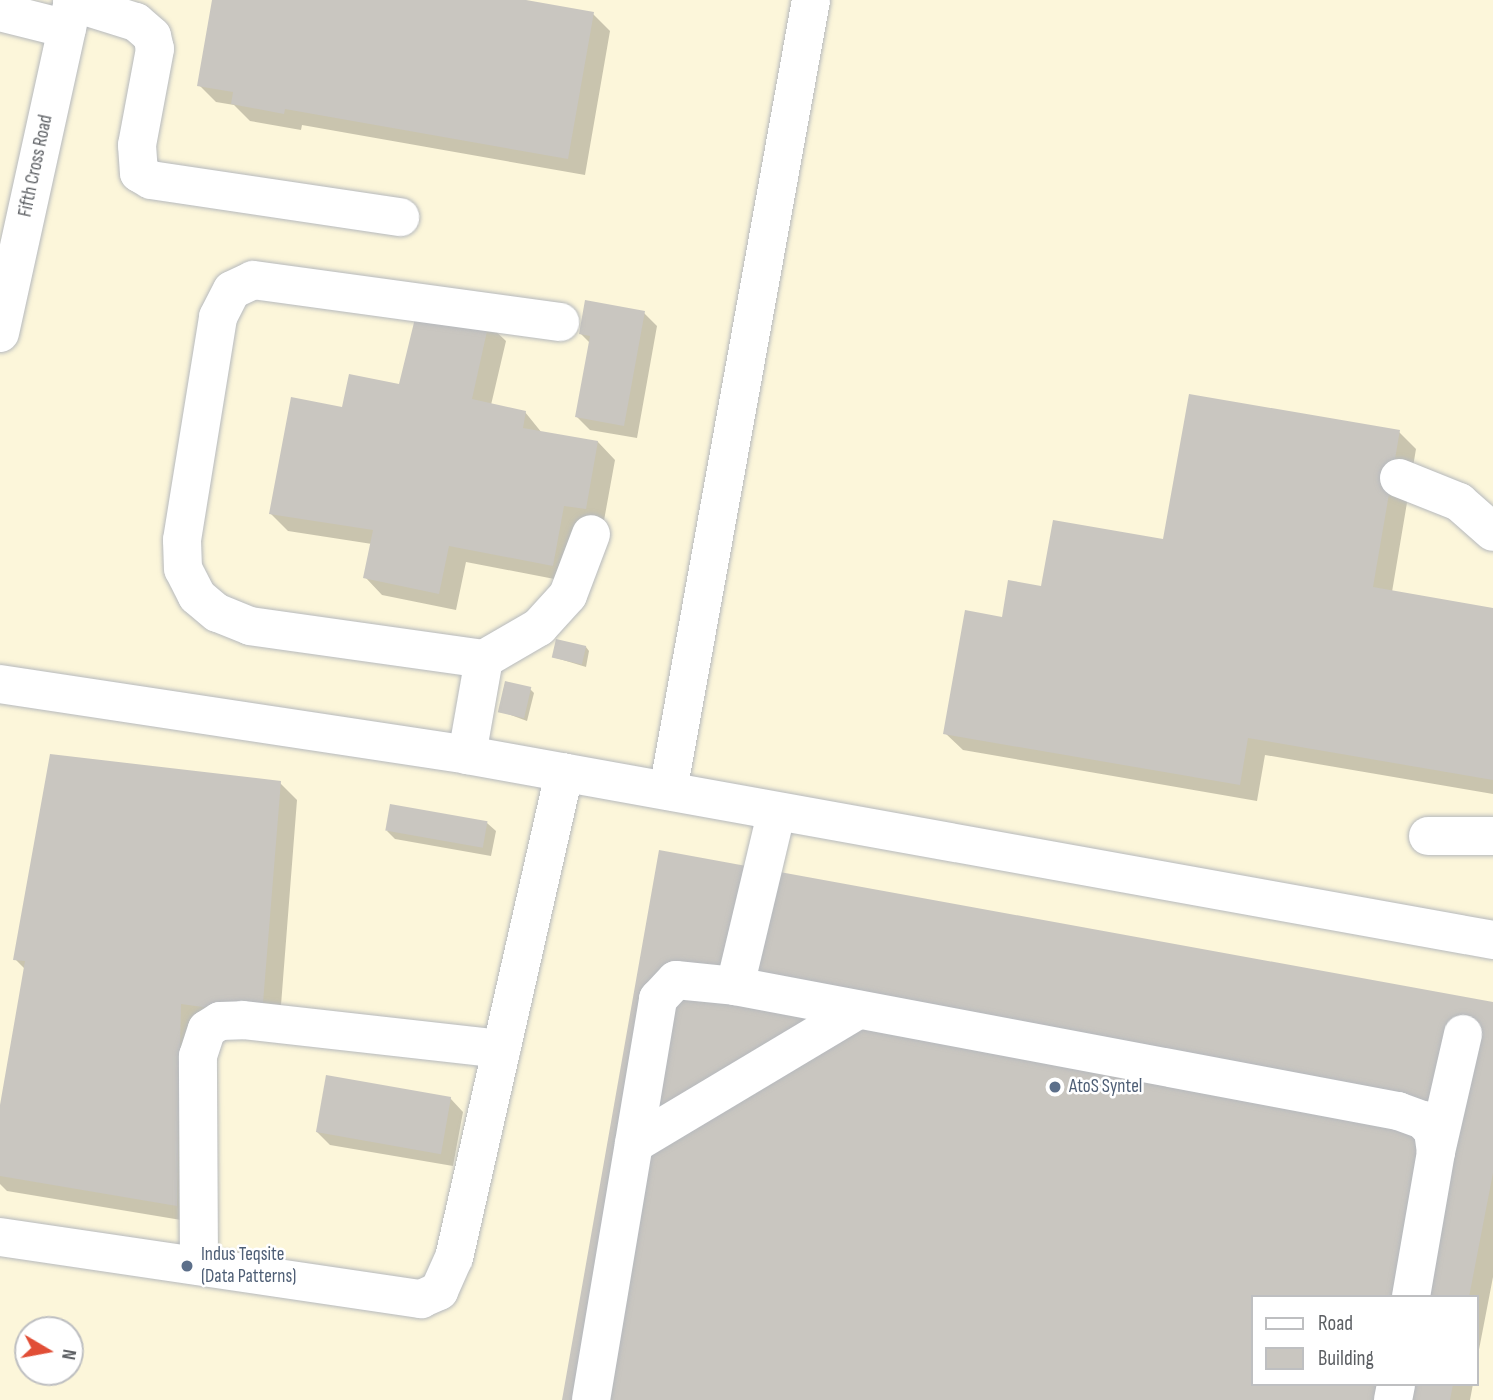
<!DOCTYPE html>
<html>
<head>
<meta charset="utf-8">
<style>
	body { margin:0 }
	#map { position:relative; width:1493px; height:1400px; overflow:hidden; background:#eeece4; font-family:"Sofia Sans Condensed",sans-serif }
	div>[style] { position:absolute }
	.commercial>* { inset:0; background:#fcf6da }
	.shadow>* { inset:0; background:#0003 }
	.building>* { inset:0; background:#c9c6c0; transform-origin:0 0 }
	.roads { filter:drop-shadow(0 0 2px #b6b9bd) drop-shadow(0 0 2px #b6b9bd) }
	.minor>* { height:38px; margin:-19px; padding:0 19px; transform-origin:19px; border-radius:19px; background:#fff }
	.dots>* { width:19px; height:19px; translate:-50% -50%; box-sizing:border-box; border:4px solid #fff; border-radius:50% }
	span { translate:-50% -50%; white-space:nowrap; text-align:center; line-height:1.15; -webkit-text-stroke:5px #fff; paint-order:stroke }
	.street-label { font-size:19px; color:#5c5f63 }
	.service-label { font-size:19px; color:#4e5e75 }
	.left { translate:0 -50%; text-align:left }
	.legend { position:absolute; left:1251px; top:1295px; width:228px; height:91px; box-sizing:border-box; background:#fff; border:2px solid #bebfc1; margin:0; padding:9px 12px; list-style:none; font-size:21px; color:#5c5f63 }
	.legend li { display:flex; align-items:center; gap:14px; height:35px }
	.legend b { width:35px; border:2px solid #bebfc1 }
	.north { position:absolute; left:14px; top:1316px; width:70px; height:70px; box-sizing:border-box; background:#fff; border:2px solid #bebfc1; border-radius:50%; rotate:100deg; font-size:19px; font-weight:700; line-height:28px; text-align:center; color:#5c5f63 }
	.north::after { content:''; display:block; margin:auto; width:24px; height:32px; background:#e14e36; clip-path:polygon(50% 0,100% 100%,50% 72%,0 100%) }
</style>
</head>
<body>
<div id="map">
	<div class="commercial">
		<i style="clip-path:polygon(evenodd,0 0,1493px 0,1493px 1400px,0 1400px,0 0,1253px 1297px,1477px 1297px,1477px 1384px,1253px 1384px,1253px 1297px,0 0,28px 1330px,70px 1330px,70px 1372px,28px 1372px,28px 1330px)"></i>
	</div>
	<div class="shadow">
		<i style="clip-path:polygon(214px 0,516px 0,593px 14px,610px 31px,585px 175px,302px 125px,301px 130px,250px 121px,234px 105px,216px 102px,199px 85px)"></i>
		<i style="clip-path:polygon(644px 313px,657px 326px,637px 438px,590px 430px,577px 417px,590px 343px,581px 334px)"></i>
		<i style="clip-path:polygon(488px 324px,506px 341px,491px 405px,525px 412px,542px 433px,598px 442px,615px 460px,603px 526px,570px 582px,466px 562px,456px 610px,382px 595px,365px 577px,372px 544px,288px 531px,271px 514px,344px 409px,401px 386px)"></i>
		<i style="clip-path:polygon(1399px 432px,1416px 449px,1392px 592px,1493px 610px,1493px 794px,1265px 755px,1257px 801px,963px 750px,945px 733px,1003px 619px,1043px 588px,1164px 541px)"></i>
		<i style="clip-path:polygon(586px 647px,589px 651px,586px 667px,553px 657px)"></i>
		<i style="clip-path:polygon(530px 689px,534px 693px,527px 721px,500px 711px)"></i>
		<i style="clip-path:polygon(280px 783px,297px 800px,279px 1031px,198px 1020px,193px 1222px,7px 1191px,0 1184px,0 1115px,25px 969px,15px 959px)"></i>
		<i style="clip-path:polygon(487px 823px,496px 831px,491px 856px,395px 839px,387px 831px)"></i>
		<i style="clip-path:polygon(1493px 1004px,1493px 1277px,1477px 1360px,1477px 1297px,1253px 1297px,1253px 1384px,1473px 1384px,1470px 1400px,564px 1400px)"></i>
		<i style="clip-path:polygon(450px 1098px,463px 1112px,453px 1166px,330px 1145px,317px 1132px)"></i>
	</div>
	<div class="building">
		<i style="clip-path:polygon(212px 0,526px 0,594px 12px,568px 159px,285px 109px,284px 114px,231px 104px,233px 92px,197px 86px)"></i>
		<i style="clip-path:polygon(585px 300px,645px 311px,624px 426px,575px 417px,590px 336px,579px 334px)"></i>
		<i style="clip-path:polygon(418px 306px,489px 322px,472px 399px,526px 411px,523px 428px,598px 441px,586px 509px,564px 506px,553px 566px,449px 546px,439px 594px,363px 578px,373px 530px,269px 514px,291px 397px,342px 407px,349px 374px,399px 384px)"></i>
		<i style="clip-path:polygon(1189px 394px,1400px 430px,1373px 587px,1493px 608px,1493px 780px,1248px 738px,1240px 785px,943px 734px,965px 610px,1002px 617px,1008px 580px,1041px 586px,1053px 520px,1163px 539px)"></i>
		<i style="left:556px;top:639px;width:31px;height:19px;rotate:13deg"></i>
		<i style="left:505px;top:681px;width:27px;height:32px;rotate:13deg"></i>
		<i style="clip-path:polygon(50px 754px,281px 781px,262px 1015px,181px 1004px,177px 1206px,0 1176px,0 1105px,25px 961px,13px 960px)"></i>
		<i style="left:390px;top:804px;width:99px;height:27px;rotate:10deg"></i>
		<i style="clip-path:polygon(659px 850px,1493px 1002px,1493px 1173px,1469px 1297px,1253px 1297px,1253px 1384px,1453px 1384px,1450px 1400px,562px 1400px)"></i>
		<i style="left:326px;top:1075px;width:127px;height:58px;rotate:10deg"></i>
	</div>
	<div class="roads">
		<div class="minor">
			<i style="left:72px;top:2px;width:67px;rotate:17.4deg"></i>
			<i style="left:136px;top:22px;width:21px;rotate:41deg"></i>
			<i style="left:152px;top:36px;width:13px;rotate:77deg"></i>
			<i style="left:155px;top:49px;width:98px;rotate:100.6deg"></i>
			<i style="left:137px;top:145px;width:28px;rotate:86deg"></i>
			<i style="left:139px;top:173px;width:14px;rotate:30deg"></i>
			<i style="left:151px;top:180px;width:252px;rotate:8.5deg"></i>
			<i style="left:0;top:12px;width:69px;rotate:14.2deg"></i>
			<i style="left:0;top:333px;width:341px;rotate:-77.6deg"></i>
			<i style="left:1399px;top:478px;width:65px;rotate:21.8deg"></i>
			<i style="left:1459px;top:502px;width:45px;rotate:41.4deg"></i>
			<i style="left:484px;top:659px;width:64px;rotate:-30.2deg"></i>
			<i style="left:539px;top:627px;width:43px;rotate:-47.8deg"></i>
			<i style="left:568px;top:595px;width:65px;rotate:-69.3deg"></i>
			<i style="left:0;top:684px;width:472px;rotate:8.6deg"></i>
			<i style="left:467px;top:755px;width:1043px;rotate:10.22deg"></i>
			<i style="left:467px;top:755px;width:97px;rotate:-80deg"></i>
			<i style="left:484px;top:659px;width:236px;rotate:-172deg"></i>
			<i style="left:250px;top:626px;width:35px;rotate:-158deg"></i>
			<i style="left:217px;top:613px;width:26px;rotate:-140deg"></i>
			<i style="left:197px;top:596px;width:30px;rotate:-117deg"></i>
			<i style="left:183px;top:569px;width:29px;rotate:-92deg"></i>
			<i style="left:182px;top:540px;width:226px;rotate:-80.8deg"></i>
			<i style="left:218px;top:317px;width:30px;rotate:-63deg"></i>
			<i style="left:232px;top:290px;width:23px;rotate:-25deg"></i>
			<i style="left:253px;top:280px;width:310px;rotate:7.8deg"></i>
			<i style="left:668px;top:791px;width:804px;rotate:-79.75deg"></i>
			<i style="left:1428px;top:836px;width:65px"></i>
			<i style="left:735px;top:986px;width:177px;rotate:-76.6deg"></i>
			<i style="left:634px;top:1144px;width:261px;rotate:-30.9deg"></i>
			<i style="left:1436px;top:1152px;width:121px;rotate:-77.1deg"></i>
			<i style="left:0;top:1237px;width:426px;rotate:8.4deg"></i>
			<i style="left:421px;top:1299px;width:20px;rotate:-24deg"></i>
			<i style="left:439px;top:1291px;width:36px;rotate:-66deg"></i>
			<i style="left:454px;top:1258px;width:498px;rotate:-77.2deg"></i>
			<i style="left:199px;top:1266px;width:210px;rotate:-90.3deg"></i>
			<i style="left:198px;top:1056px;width:28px;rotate:-72deg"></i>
			<i style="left:207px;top:1029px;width:15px;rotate:-32deg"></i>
			<i style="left:220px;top:1021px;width:23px;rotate:-2deg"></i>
			<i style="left:243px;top:1020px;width:260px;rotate:6.4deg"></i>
			<i style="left:591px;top:1400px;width:407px;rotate:-80.5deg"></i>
			<i style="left:658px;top:999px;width:26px;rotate:-47deg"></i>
			<i style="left:676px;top:980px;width:59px;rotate:5.8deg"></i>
			<i style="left:735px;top:986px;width:675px;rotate:10.68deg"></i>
			<i style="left:1398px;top:1111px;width:27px;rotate:20deg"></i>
			<i style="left:1423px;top:1120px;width:15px;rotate:48deg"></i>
			<i style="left:1433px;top:1131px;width:21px;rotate:82deg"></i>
			<i style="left:1436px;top:1152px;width:147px;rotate:99.8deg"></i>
			<i style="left:1393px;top:1400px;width:16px;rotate:-79deg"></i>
		</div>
	</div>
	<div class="dots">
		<i style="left:1055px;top:1087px;background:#5c6f8a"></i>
		<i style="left:187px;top:1266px;background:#5c6f8a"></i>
	</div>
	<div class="street-label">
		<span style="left:36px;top:166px;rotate:-78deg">Fifth Cross Road</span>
	</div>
	<div class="service-label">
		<span class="left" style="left:1069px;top:1087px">AtoS Syntel</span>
		<span class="left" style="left:201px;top:1266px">Indus Teqsite<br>(Data Patterns)</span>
	</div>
	<ul class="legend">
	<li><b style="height:9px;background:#fff"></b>Road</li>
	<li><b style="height:19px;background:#c9c6c0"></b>Building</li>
	</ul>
	<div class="north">N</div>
</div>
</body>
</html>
